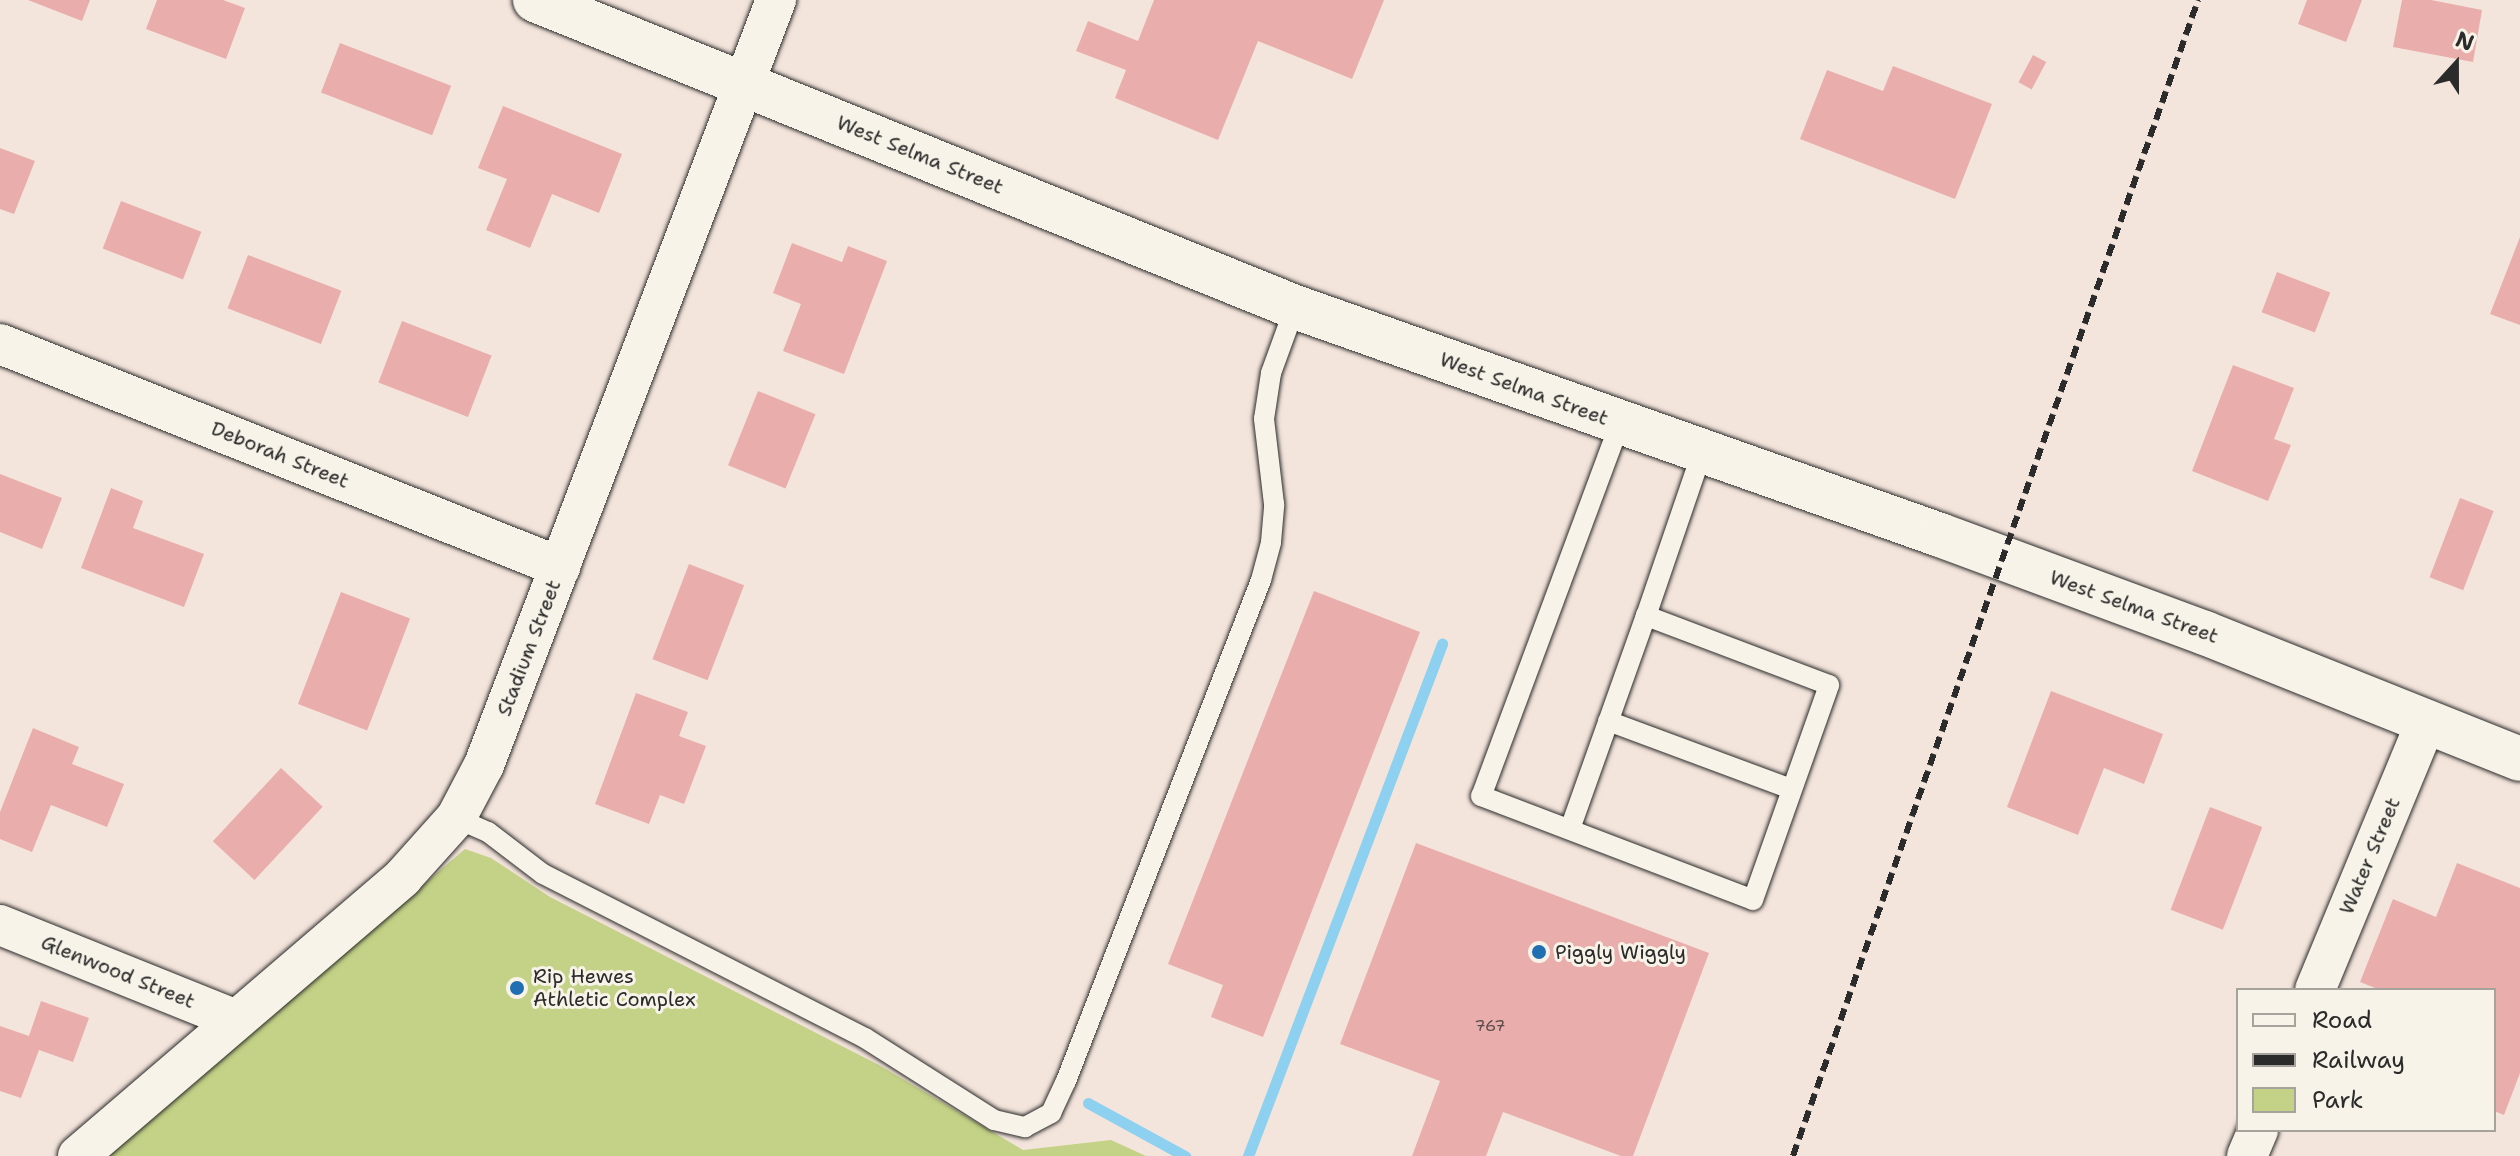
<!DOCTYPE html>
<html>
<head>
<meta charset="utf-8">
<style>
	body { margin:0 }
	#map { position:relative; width:2520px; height:1156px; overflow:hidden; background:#f4e5dc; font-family:"Shantell Sans",sans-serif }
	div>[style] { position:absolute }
	.green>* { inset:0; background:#c3d286 }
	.stream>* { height:11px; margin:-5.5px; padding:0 5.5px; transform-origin:5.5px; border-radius:5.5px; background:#8ed0f0 }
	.building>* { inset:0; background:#e9aeac; transform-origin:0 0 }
	.roads { filter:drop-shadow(0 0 2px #2b2b2b) drop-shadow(0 0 2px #2b2b2b) }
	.service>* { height:20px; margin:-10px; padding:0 10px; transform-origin:10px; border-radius:10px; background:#f7f3e8 }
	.minor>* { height:40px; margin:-20px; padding:0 20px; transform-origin:20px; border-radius:20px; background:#f7f3e8 }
	.tertiary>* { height:44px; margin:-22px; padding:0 22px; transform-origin:22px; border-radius:22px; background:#f7f3e8 }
	.rail>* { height:6px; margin-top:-3px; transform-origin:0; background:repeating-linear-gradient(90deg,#2b2b2b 0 12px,transparent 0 18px) }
	.dots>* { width:22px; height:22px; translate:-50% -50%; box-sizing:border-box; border:4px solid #f7f3e8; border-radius:50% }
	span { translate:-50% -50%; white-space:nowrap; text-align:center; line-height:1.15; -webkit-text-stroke:6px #f7f3e8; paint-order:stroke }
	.number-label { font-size:16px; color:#5a4c4b }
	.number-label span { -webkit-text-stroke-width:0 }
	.street-label { font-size:20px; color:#2b2b2b }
	.poi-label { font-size:20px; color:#2b2b2b }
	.left { translate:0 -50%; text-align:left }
	.legend { position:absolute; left:2236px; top:988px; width:260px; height:144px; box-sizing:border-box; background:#f7f3e8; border:2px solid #a5a39c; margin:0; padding:10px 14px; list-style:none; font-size:24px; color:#2b2b2b }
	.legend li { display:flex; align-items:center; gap:16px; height:40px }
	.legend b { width:40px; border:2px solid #a5a39c }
	.north { position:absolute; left:2416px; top:24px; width:80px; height:80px; -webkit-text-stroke:6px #f7f3e8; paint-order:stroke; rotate:21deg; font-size:22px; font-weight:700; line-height:32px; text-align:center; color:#2b2b2b }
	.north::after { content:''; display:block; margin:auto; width:28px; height:36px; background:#2b2b2b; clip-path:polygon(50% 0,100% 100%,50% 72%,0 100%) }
</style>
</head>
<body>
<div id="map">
	<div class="green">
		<i style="clip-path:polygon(465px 849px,491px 858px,550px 897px,879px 1065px,1023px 1150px,1111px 1140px,1146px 1156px,107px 1156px)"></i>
	</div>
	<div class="stream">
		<i style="left:1088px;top:1103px;width:111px;rotate:28.7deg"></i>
		<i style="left:1248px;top:1156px;width:548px;rotate:-69.25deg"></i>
	</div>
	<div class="building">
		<i style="clip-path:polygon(28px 0,90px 0,82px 21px)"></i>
		<i style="clip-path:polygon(157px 0,223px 0,245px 8px,226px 59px,146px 29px)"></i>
		<i style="clip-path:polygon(1154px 0,1384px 0,1352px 79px,1258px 41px,1218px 140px,1115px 98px,1126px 70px,1076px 51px,1088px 21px,1138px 41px)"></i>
		<i style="clip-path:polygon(2307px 0,2362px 0,2346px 42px,2298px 24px)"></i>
		<i style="clip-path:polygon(2402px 0,2431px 0,2482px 10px,2473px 62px,2393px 47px)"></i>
		<i style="left:340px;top:43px;width:119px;height:53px;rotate:21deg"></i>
		<i style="left:2033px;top:55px;width:15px;height:31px;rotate:28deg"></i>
		<i style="clip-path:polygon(1893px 66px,1992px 104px,1955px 199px,1800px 139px,1827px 70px,1883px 91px)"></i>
		<i style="clip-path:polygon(503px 106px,622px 154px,599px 213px,552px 194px,530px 248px,486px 230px,507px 179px,478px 168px)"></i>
		<i style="clip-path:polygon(0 148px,35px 161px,14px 214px,0 209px)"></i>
		<i style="left:121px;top:201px;width:86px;height:51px;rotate:21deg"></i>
		<i style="clip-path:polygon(2520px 237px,2520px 325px,2490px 314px)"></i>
		<i style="clip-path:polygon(792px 243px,842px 262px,848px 246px,887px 261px,844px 374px,783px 351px,801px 304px,773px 293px)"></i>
		<i style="left:248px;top:255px;width:100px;height:57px;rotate:21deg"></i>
		<i style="left:2277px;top:272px;width:57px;height:43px;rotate:21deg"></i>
		<i style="left:402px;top:321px;width:96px;height:66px;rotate:21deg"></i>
		<i style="clip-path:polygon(2233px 365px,2294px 388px,2274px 439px,2291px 445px,2268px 501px,2192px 471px)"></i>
		<i style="left:758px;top:391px;width:62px;height:80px;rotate:22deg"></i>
		<i style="clip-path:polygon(0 474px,62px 498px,42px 549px,0 532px)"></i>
		<i style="clip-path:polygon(111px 488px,143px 501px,133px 528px,204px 554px,184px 607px,81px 568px)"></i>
		<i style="left:2460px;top:498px;width:36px;height:85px;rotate:21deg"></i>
		<i style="left:689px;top:564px;width:59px;height:102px;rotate:21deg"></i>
		<i style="clip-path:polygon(1314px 591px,1420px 632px,1263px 1037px,1211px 1017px,1223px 985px,1168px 964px)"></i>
		<i style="left:341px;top:592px;width:74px;height:120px;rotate:21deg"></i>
		<i style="clip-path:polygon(2051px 691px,2163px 734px,2144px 784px,2104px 768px,2078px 835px,2007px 807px)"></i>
		<i style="clip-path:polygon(636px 693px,688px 712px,679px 736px,706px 746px,684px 804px,660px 795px,649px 824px,595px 804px)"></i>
		<i style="clip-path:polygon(33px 728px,79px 747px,72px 764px,124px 784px,107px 827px,51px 805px,32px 852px,0 839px,0 812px)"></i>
		<i style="left:281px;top:768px;width:57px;height:100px;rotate:43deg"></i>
		<i style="left:2210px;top:807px;width:56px;height:110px;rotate:21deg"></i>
		<i style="clip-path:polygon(1416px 843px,1709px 953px,1633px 1156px,1621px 1156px,1503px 1112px,1486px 1156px,1412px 1156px,1440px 1081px,1340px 1044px)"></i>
		<i style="clip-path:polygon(2457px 863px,2520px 888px,2520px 1073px,2504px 1115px,2494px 1111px,2494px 990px,2380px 990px,2360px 982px,2393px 899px,2436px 917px)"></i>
		<i style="clip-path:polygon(41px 1001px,89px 1018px,73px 1062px,39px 1050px,21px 1098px,0 1091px,0 1026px,29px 1036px)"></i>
	</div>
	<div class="roads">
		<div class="service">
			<i style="left:1620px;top:423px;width:398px;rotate:110.4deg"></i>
			<i style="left:1481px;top:796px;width:291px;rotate:20.9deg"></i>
			<i style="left:1753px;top:900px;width:228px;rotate:-70.5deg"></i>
			<i style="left:1829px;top:685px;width:196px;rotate:-159.3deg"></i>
			<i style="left:1646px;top:616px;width:173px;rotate:-71.1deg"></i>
			<i style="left:1608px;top:721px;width:195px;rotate:20.4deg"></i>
			<i style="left:456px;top:818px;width:35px;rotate:24deg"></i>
			<i style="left:488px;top:832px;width:69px;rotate:37.4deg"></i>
			<i style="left:543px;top:874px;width:361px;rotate:27deg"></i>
			<i style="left:865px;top:1038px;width:153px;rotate:32.4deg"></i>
			<i style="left:994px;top:1120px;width:32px;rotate:13deg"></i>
			<i style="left:1025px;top:1127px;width:30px;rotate:-28deg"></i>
			<i style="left:1051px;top:1113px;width:35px;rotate:-65deg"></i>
			<i style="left:1066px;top:1081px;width:538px;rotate:-68.73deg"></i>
			<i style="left:1261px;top:580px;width:39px;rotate:-75deg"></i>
			<i style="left:1271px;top:542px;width:38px;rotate:-85deg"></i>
			<i style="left:1274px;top:504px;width:86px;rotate:-96.7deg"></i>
			<i style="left:1264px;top:419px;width:47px;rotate:-81.3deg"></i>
			<i style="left:1271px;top:373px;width:70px;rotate:-70deg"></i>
			<i style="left:1570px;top:829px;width:226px;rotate:-70.4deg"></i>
		</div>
		<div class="minor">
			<i style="left:0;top:344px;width:603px;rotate:21.71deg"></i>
			<i style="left:0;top:925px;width:254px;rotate:21.9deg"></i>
			<i style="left:2315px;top:990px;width:290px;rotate:-67.5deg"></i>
			<i style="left:78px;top:1156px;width:428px;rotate:-40.6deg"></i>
			<i style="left:403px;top:877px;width:79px;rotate:-48.1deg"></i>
			<i style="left:456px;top:818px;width:60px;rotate:-62.2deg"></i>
			<i style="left:484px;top:765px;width:819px;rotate:-69.11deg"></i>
			<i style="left:2247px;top:1156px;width:28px;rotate:-67deg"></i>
		</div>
		<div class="tertiary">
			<i style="left:535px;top:0;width:820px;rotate:22deg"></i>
			<i style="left:1295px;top:307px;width:684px;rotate:19.47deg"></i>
			<i style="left:1940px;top:535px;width:283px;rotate:20.3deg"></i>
			<i style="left:2205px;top:633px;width:339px;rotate:21.8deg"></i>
		</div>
	</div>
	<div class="rail">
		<i style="left:1793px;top:1156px;width:1225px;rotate:-70.69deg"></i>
	</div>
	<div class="dots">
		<i style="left:1539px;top:952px;background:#1f6fb2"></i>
		<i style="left:517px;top:988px;background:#1f6fb2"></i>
	</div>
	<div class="number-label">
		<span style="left:1490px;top:1026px">767</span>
	</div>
	<div class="street-label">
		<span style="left:920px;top:155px;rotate:22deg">West Selma Street</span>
		<span style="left:1524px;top:389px;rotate:20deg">West Selma Street</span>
		<span style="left:280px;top:455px;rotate:22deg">Deborah Street</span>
		<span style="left:2134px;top:607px;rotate:20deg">West Selma Street</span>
		<span style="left:529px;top:648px;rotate:-69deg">Stadium Street</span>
		<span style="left:2370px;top:856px;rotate:-67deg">Water Street</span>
		<span style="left:118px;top:972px;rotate:22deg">Glenwood Street</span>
	</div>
	<div class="poi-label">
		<span class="left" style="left:1555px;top:952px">Piggly Wiggly</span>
		<span class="left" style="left:533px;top:988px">Rip Hewes<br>Athletic Complex</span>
	</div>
	<ul class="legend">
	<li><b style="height:10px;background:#f7f3e8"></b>Road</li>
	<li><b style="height:10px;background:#2b2b2b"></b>Railway</li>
	<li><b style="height:22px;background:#c3d286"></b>Park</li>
	</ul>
	<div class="north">N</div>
</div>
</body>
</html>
